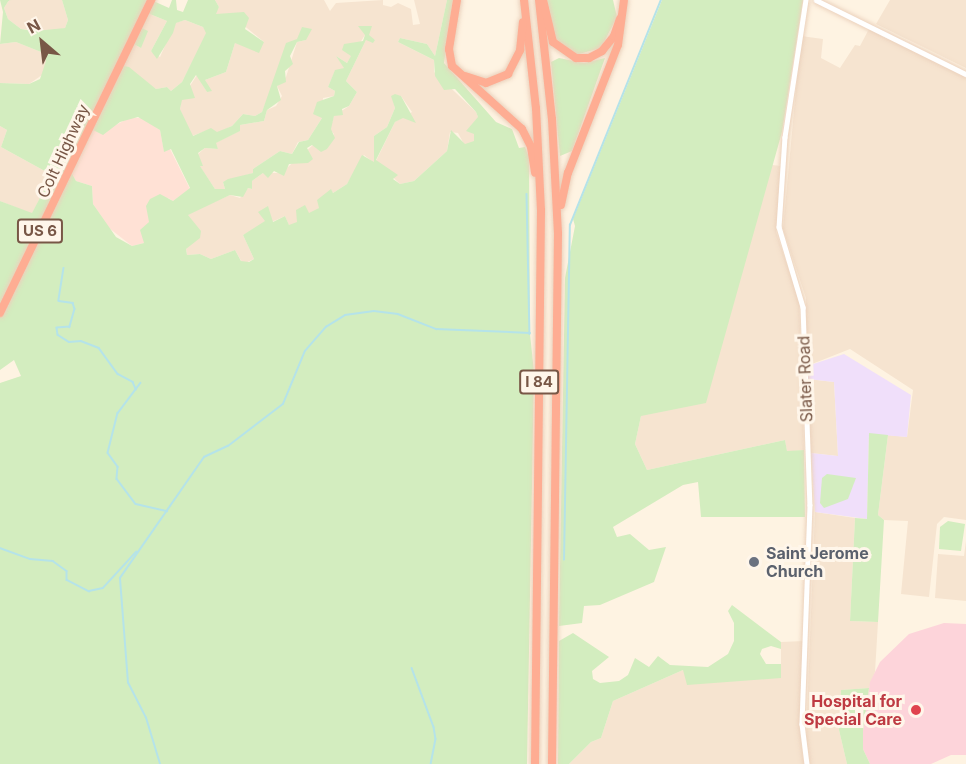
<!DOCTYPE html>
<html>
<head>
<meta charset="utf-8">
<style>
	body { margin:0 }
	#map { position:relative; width:966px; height:764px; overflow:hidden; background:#fef3e2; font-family:Inter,sans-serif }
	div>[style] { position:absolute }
	.residential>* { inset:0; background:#f6e4d0 }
	.commercial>* { inset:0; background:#ffe1d5 }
	.education>* { inset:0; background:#f0dffa }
	.medical>* { inset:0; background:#fdd4da }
	.green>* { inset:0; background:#d3edbf }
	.stream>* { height:1.5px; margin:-0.75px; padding:0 0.75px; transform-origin:0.75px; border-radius:0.75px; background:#b5e3e9 }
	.roads { filter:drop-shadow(0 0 2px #ebd1bc) drop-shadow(0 0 2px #ebd1bc) }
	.secondary>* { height:4.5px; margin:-2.25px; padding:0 2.25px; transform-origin:2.25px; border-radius:2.25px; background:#fff }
	.highway>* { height:8px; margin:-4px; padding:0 4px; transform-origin:4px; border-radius:4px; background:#fead93 }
	.dots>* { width:16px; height:16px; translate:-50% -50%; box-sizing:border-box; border:3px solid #fff6ea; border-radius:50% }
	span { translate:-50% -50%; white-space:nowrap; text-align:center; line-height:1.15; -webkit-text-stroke:6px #fff6ea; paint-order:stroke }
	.shield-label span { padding:2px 4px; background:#fff6ea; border:2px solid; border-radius:4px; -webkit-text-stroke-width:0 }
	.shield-label { font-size:15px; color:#785746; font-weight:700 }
	.street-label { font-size:16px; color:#785746 }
	.worship-label { font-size:16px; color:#5b616d; font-weight:700 }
	.left { translate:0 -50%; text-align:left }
	.health-label { font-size:16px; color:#be3a42; font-weight:700 }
	.right { translate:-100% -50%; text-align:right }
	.north { position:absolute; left:12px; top:12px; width:60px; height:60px; -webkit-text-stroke:4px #fff6ea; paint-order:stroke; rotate:332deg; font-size:16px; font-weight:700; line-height:24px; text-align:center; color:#785746 }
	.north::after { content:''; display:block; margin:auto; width:21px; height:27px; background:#785746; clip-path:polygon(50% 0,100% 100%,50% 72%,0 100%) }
</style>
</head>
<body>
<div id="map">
	<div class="residential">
		<i style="clip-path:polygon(9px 0,62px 0,68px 20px,65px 28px,54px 31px,21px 29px,8px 19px,4px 8px)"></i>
		<i style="clip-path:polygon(215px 0,324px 0,330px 11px,336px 3px,383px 0,383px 5px,391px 7px,398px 3px,411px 9px,413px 25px,420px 24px,414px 0,447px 0,435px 56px,427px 44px,400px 38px,398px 42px,434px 60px,434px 72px,476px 112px,479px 119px,477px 141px,465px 146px,458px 133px,450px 132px,447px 151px,414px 181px,400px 184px,376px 161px,395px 122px,412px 112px,401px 96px,392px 96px,395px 108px,387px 127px,374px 136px,374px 163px,364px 155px,347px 184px,333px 193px,331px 190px,319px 208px,297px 225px,290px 228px,285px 216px,243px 235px,254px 259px,243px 264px,235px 250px,211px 259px,200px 254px,187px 255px,186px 249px,196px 237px,187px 215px,193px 211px,230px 195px,240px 198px,248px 188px,252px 189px,252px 181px,263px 173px,281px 173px,313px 145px,327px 149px,334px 134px,330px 129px,334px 116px,349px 106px,357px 92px,346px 81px,366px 40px,375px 40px,365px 35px,347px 63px,336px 56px,345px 68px,335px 71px,328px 87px,335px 91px,334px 96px,323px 98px,322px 118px,308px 140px,298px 142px,292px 154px,280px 151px,253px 169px,253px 173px,223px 182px,225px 189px,215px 189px,199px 165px,202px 166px,198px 154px,205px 148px,218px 149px,215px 143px,239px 131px,240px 125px,264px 121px,267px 110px,276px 106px,282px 96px,277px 86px,286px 77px,297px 42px,306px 40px,297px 39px,283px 59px,262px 112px,255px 116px,243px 114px,232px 126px,217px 133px,211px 129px,192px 136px,180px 110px,181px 100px,197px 75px,207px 92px,205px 80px,226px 72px,235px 43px,264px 42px,230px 14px,215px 14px,219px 7px)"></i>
		<i style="clip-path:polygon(890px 0,966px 0,966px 68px,876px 24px)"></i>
		<i style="clip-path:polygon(145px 12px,167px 21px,151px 51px,160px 57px,175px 23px,185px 20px,203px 27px,207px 33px,182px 82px,171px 91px,167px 87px,156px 89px,119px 65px,130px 42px,141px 48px,138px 26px)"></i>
		<i style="clip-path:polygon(869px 29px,966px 76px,966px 520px,944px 517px,937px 524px,929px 597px,901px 594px,908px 521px,884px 520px,878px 515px,888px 435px,907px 437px,913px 390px,850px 349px,807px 366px,806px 298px,783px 229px,801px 36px,823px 39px,821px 58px,840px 68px,855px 45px,860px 46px)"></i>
		<i style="clip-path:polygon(16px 42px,41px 52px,46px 60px,45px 73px,29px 84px,0 83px,0 44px)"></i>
		<i style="clip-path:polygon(0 126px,7px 130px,1px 147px,52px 175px,32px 214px,0 201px)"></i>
		<i style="clip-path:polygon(772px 165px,781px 166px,776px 232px,799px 300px,804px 450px,787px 452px,785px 440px,647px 470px,635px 444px,641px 416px,743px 265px)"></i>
		<i style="clip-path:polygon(808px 379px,834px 382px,838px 456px,811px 453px)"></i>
		<i style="clip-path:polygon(815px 512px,855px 518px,850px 621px,878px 622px,875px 672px,869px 688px,841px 690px,839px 730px,847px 764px,810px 764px,806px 740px)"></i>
		<i style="clip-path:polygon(966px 541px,966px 601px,935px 598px,938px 554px,964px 556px)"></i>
		<i style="clip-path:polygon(804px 641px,799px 724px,804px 764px,569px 764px,591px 742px,601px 738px,613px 701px,683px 670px,781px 678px,781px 642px)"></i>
	</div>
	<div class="commercial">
		<i style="clip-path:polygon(129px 118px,144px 118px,160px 130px,164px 151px,170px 149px,190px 189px,173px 201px,168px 198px,149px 222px,144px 243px,132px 246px,109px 228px,93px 204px,92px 186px,76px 181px,69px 168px,88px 128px,112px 127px)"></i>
	</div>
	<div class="education">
		<i style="clip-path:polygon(844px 354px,911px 395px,907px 437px,869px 434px,867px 519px,815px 512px,811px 453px,838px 456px,834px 382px,808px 379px,807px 366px)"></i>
	</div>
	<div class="medical">
		<i style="clip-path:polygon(944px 623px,966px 624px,966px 755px,951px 755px,931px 764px,870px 764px,863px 749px,863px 731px,870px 682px,880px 662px,909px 634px)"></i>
	</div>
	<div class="green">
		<i style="clip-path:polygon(evenodd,0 0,9px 0,4px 8px,8px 19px,21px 29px,35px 31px,65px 28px,68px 20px,62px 0,151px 0,169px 8px,172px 0,176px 0,177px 10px,183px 12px,188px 0,215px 0,219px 7px,216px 14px,244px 12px,249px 18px,245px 29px,264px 42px,259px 53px,235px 43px,226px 72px,205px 80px,212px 91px,207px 92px,196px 75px,190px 84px,195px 98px,182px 100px,180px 109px,193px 136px,211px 128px,217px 132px,232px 126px,243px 114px,255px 116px,262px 112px,286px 43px,297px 39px,302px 27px,312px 29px,306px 40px,297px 42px,290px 56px,293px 64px,285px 71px,286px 82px,277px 86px,281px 100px,267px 110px,264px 121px,240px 125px,240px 131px,216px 143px,218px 149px,205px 148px,198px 153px,203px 166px,200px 166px,215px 189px,225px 189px,223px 182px,228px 179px,253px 173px,253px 169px,280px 151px,292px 154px,299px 142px,308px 140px,322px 118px,313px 114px,317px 102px,334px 96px,335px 91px,328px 87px,335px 70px,344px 68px,336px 56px,347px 63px,351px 56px,342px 50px,344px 44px,363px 41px,365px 35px,358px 26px,372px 26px,369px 35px,375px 40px,373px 43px,366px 40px,346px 81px,357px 92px,349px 106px,342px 109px,343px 115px,334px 116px,331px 129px,335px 138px,327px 149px,321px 152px,312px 145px,307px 148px,313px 159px,308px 163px,289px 164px,284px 176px,274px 171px,268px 178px,263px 173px,252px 181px,252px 189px,248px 188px,243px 197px,230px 195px,188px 215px,201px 231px,200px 238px,186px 249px,187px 255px,200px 254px,211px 259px,235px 250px,241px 261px,249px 262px,254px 259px,243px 235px,265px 221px,258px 212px,268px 206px,273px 222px,285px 216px,289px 225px,297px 222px,296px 210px,305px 205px,309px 213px,319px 208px,317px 200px,331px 189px,333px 193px,347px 184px,362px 155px,374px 162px,374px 136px,387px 127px,395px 108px,391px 96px,395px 94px,401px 96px,416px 123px,403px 118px,395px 122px,376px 160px,398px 175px,393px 179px,400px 184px,414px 181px,447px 151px,451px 130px,465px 144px,474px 141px,474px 134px,466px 131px,478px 117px,476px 112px,455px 89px,444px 90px,435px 76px,434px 60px,398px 42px,400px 38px,427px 44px,435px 56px,447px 0,453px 0,444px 63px,496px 122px,512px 129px,519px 148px,525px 147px,529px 157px,530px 334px,534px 372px,527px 764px,0 764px,0 383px,21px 376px,14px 360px,0 370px,0 201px,32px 213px,52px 175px,1px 147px,7px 130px,0 126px,0 83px,29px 84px,40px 79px,46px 61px,41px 52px,16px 42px,0 44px,3px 12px,0 0,145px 12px,167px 21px,151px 51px,157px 59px,173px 33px,176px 23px,185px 20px,203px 27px,206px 33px,182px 82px,171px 91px,167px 87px,156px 89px,129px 67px,119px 65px,130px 42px,141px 48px,148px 31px,138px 26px,145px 12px,0 0,138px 117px,160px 130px,164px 152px,171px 149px,190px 188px,173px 201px,160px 194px,150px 199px,146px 206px,149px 222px,140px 230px,144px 243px,132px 246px,116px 237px,93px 204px,92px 186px,76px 181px,69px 168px,89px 128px,103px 135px,120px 122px,138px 117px)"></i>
		<i style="clip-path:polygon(546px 0,613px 0,617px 17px,601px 48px,575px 55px,557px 42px)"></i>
		<i style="clip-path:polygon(662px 0,803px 0,782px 132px,706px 403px,641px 416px,635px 444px,647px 470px,785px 440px,787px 451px,804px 450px,805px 517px,701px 517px,698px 482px,683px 485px,613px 527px,617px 537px,630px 534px,649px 550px,666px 547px,654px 582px,600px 605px,584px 606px,582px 623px,559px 626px,565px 278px,575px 226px,573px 219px)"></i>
		<i style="clip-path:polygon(559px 58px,584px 63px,605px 58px,572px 151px,560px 156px,551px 62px)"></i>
		<i style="clip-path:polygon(869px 433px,888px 435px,878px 515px,884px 520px,878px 622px,850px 621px,855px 518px,867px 519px)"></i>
		<i style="clip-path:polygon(827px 474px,856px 478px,848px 499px,824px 508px,820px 503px,822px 478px)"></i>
		<i style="clip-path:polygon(948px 521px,965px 524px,961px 551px,939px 549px,940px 527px)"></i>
		<i style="clip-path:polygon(732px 605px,781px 642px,781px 649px,771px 646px,762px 649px,760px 654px,766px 664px,781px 664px,781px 678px,687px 685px,683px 670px,613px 701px,601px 738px,591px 742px,569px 764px,558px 764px,559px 641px,573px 633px,609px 657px,592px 671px,593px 679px,600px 683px,619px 681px,628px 675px,635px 658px,649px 667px,658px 656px,670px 665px,708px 667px,728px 654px,734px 641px,734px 623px,728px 611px)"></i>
		<i style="clip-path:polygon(869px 688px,863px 731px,863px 749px,870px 764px,847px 764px,839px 730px,841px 690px)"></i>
	</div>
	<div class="stream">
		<i style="left:527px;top:194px;width:140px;rotate:88.8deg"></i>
		<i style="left:64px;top:268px;width:33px;rotate:99deg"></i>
		<i style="left:59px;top:301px;width:14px;rotate:8deg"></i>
		<i style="left:73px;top:303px;width:6px;rotate:72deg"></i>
		<i style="left:75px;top:309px;width:19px;rotate:106deg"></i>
		<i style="left:70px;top:327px;width:13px;rotate:176deg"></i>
		<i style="left:57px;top:328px;width:7px;rotate:82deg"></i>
		<i style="left:58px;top:335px;width:13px;rotate:32deg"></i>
		<i style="left:69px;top:342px;width:12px;rotate:-5deg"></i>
		<i style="left:81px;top:341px;width:19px;rotate:21deg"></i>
		<i style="left:99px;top:348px;width:32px;rotate:54deg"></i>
		<i style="left:118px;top:374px;width:17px;rotate:28deg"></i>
		<i style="left:133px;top:382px;width:8px;rotate:67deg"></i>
		<i style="left:141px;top:383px;width:38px;rotate:127deg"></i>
		<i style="left:118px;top:413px;width:41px;rotate:104deg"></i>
		<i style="left:108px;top:453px;width:17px;rotate:54deg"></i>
		<i style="left:118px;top:467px;width:12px;rotate:95deg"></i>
		<i style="left:117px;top:479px;width:31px;rotate:53deg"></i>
		<i style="left:136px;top:504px;width:32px;rotate:13deg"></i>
		<i style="left:0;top:548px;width:32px;rotate:20deg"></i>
		<i style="left:30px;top:559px;width:23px;rotate:5deg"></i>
		<i style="left:53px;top:561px;width:17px;rotate:36deg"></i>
		<i style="left:67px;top:571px;width:9px;rotate:90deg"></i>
		<i style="left:67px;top:580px;width:25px;rotate:27deg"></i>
		<i style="left:89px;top:591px;width:14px;rotate:-12deg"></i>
		<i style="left:103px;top:588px;width:49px;rotate:-47.5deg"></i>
		<i style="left:564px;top:560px;width:335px;rotate:-89deg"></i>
		<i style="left:570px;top:225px;width:243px;rotate:-68deg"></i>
		<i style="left:412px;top:668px;width:63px;rotate:69.6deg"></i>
		<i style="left:434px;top:727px;width:12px;rotate:81deg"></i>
		<i style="left:436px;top:739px;width:25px;rotate:101deg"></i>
		<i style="left:160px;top:764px;width:48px;rotate:-106.9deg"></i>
		<i style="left:146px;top:718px;width:39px;rotate:-117deg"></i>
		<i style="left:128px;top:683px;width:105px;rotate:-94.4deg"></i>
		<i style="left:120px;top:578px;width:147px;rotate:-55.2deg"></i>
		<i style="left:204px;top:457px;width:26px;rotate:-25deg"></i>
		<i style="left:228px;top:446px;width:69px;rotate:-37.4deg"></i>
		<i style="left:283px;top:404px;width:57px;rotate:-67.5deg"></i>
		<i style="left:305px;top:351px;width:32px;rotate:-49deg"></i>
		<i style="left:326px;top:327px;width:22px;rotate:-32deg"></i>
		<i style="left:345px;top:315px;width:29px;rotate:-8deg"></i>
		<i style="left:374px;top:311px;width:24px;rotate:7deg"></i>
		<i style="left:398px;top:314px;width:41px;rotate:21.5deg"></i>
		<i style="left:436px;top:329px;width:94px;rotate:2.4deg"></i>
	</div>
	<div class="roads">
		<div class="secondary">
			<i style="left:806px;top:0;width:139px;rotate:98.7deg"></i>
			<i style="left:785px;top:137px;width:90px;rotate:93.8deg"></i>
			<i style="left:779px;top:227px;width:84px;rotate:73.3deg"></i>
			<i style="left:803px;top:307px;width:198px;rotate:88deg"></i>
			<i style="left:810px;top:505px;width:219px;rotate:92.1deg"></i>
			<i style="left:802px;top:724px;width:40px;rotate:82.9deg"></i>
			<i style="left:816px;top:0;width:167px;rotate:26.3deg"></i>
		</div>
		<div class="highway">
			<i style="left:457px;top:0;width:50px;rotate:99.3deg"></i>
			<i style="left:449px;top:49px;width:17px;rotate:80deg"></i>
			<i style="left:452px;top:66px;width:94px;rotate:42deg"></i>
			<i style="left:522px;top:129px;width:20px;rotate:63deg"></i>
			<i style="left:531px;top:147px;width:26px;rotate:81deg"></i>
			<i style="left:524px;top:0;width:109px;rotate:83.7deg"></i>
			<i style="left:536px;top:108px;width:102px;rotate:87.2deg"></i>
			<i style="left:541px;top:210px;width:554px;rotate:90.62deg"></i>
			<i style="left:539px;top:0;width:120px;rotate:83.8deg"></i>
			<i style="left:552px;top:119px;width:114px;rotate:87deg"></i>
			<i style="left:558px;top:233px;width:531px;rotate:90.65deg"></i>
			<i style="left:543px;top:0;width:43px;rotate:76.6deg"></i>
			<i style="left:553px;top:42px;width:28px;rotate:35deg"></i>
			<i style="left:576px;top:58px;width:13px"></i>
			<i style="left:589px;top:58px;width:15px;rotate:-28deg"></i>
			<i style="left:602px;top:51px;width:19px;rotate:-51deg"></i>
			<i style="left:614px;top:36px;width:18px;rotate:-71deg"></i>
			<i style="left:465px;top:76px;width:22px;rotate:18deg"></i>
			<i style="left:486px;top:83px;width:24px;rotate:-22deg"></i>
			<i style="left:508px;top:74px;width:27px;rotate:-63deg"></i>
			<i style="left:520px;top:50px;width:28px;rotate:-84deg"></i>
			<i style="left:561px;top:205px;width:33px;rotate:-78deg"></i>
			<i style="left:568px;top:173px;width:137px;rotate:-68.7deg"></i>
			<i style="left:618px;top:45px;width:45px;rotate:-82.4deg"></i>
			<i style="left:0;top:313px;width:348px;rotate:-64.2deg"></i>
		</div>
	</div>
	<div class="dots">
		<i style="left:754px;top:562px;background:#6b7280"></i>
		<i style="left:916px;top:710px;background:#e0444e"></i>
	</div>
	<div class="shield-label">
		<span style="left:40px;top:231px">US 6</span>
		<span style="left:539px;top:382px">I 84</span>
	</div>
	<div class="street-label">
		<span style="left:63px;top:151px;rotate:-65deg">Colt Highway</span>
		<span style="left:805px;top:379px;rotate:-92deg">Slater Road</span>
	</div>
	<div class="worship-label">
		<span class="left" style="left:766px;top:562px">Saint Jerome<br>Church</span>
	</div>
	<div class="health-label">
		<span class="right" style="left:902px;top:710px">Hospital for<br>Special Care</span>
	</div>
	<div class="north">N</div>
</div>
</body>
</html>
